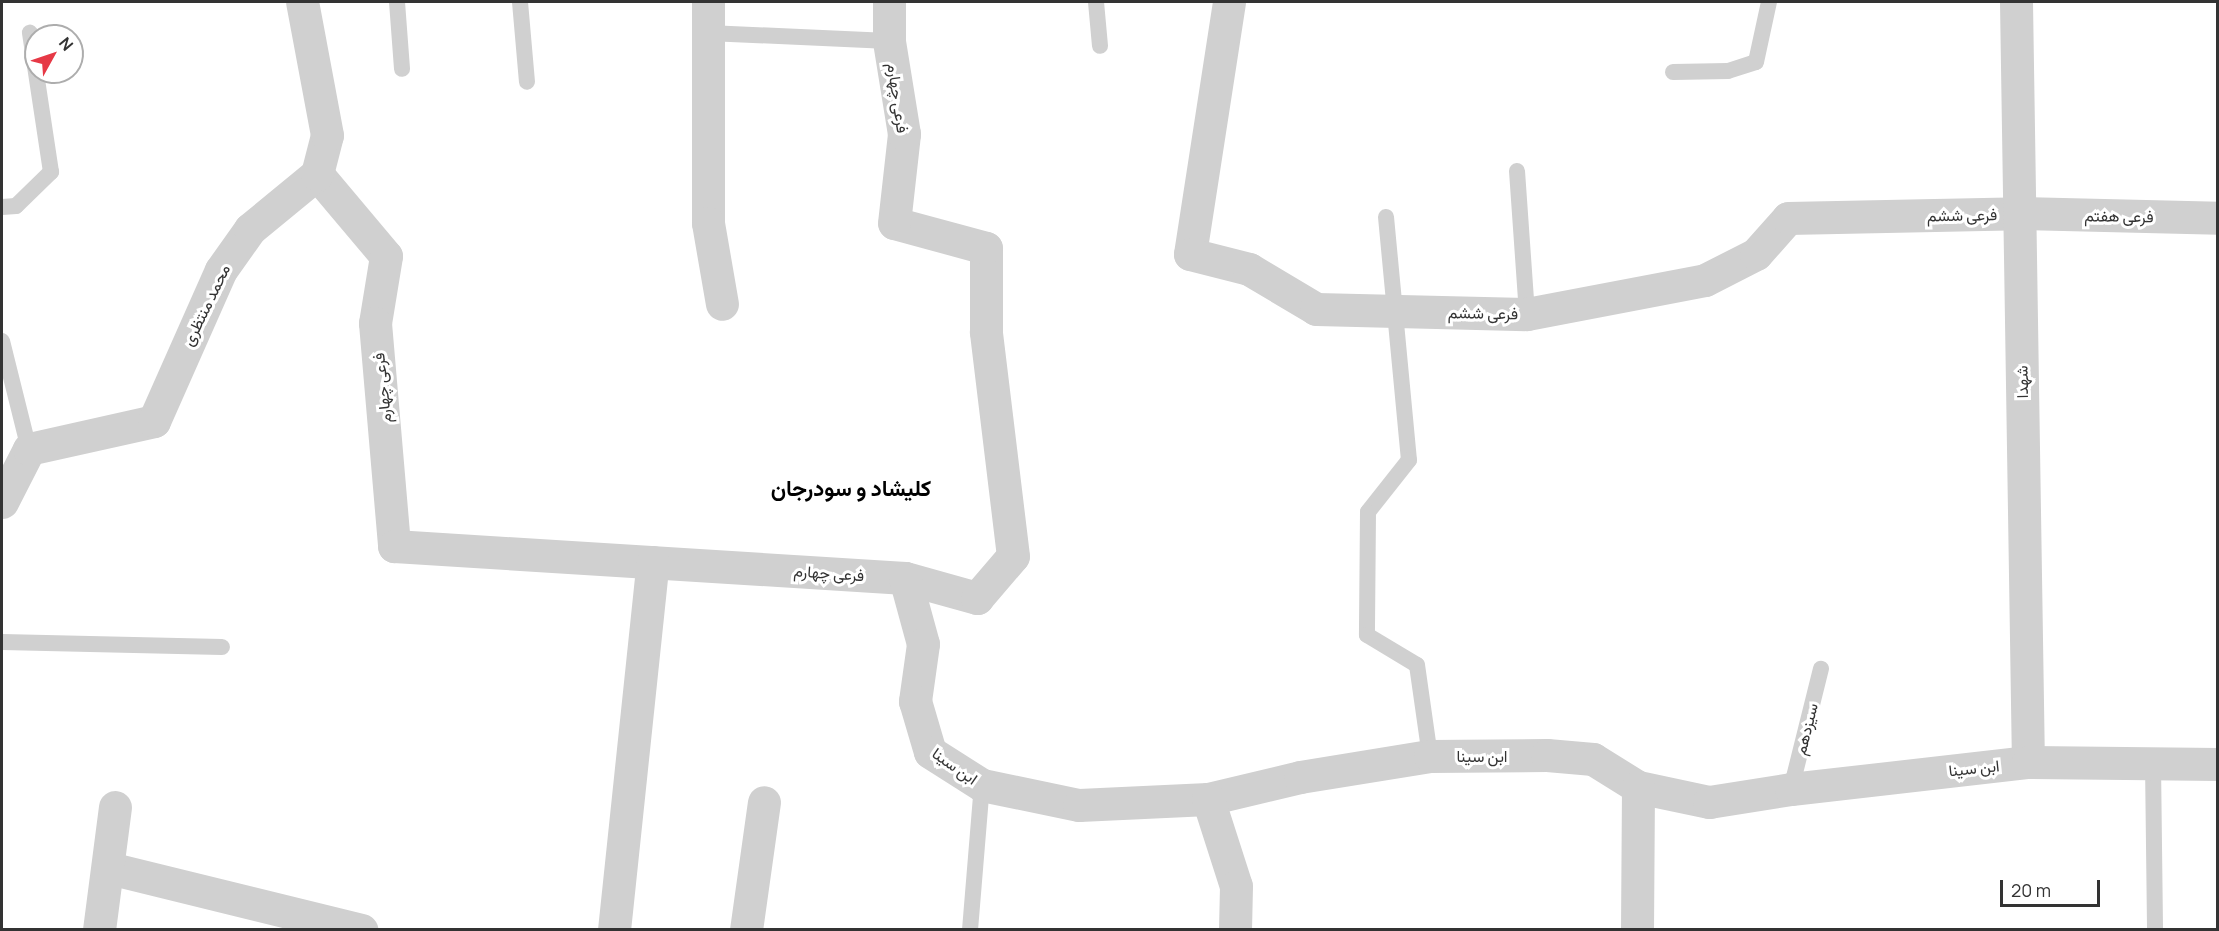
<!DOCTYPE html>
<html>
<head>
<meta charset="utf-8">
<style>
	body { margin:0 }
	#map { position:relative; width:2219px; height:931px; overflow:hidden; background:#fff; font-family:Manrope,Vazirmatn,sans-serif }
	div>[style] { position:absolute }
	.service>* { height:16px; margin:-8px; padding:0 8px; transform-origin:8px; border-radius:8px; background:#d0d0d0 }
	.minor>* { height:33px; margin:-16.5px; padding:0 16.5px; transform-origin:16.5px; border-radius:16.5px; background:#d0d0d0 }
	span { translate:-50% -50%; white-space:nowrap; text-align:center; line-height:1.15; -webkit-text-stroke:6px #fff; paint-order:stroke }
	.street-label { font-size:16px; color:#333 }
	.district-label { font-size:22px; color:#000; font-weight:700 }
	.frame { position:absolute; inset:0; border:3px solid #333; pointer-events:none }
	.north { position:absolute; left:24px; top:24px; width:60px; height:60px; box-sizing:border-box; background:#fff; border:2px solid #adadad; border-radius:50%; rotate:50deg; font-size:16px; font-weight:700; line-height:24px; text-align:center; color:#333 }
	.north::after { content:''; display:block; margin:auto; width:21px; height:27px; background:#e63946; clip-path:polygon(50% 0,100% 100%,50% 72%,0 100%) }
	.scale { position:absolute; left:2000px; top:880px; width:100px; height:27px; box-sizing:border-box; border:3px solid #333; border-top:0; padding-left:8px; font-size:18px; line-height:21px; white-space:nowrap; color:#333; -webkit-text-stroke:4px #fff; paint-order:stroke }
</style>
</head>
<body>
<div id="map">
	<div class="service">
		<i style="left:397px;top:2px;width:67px;rotate:85.7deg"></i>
		<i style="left:520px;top:2px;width:80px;rotate:85deg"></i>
		<i style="left:1096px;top:2px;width:44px;rotate:84.8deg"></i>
		<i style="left:708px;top:33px;width:181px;rotate:2.5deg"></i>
		<i style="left:1673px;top:72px;width:55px;rotate:-1deg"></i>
		<i style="left:1728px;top:71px;width:29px;rotate:-18deg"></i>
		<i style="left:1756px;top:62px;width:61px;rotate:-77.8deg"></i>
		<i style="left:1517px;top:171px;width:143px;rotate:86deg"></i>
		<i style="left:2px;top:207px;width:14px;rotate:-4deg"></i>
		<i style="left:16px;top:206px;width:49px;rotate:-44.2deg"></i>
		<i style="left:51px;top:172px;width:141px;rotate:-98.6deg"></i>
		<i style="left:1386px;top:217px;width:244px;rotate:84.6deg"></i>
		<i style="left:1409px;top:460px;width:66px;rotate:128.3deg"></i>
		<i style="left:1368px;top:512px;width:123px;rotate:90.5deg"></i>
		<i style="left:1367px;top:635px;width:58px;rotate:31deg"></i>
		<i style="left:1417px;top:665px;width:92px;rotate:81.9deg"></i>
		<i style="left:2px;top:341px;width:111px;rotate:76deg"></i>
		<i style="left:2px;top:642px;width:220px;rotate:1.3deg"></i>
		<i style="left:2153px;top:763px;width:167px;rotate:89.3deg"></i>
		<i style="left:1791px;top:789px;width:124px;rotate:-76deg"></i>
		<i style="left:970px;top:930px;width:145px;rotate:-85.3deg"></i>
	</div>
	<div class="minor">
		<i style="left:708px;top:2px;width:221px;rotate:90deg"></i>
		<i style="left:708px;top:223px;width:82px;rotate:80.2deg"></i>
		<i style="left:1229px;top:2px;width:255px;rotate:98.8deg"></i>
		<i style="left:1190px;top:254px;width:61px;rotate:14.3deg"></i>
		<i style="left:1249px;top:269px;width:78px;rotate:30.8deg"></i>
		<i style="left:1316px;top:309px;width:211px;rotate:1.4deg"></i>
		<i style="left:1527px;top:314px;width:181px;rotate:-10.8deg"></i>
		<i style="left:1705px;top:280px;width:57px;rotate:-27deg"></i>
		<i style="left:1756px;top:254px;width:48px;rotate:-48.4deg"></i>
		<i style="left:1788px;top:218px;width:232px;rotate:-1.2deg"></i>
		<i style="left:2020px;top:213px;width:198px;rotate:1.4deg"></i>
		<i style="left:2016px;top:2px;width:760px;rotate:89.1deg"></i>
		<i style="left:317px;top:174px;width:107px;rotate:49.9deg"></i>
		<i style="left:386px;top:256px;width:68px;rotate:99.3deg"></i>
		<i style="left:375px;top:323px;width:224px;rotate:85.1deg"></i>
		<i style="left:394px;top:546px;width:512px;rotate:3.58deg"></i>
		<i style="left:905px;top:578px;width:75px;rotate:15.5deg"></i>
		<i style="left:977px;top:598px;width:55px;rotate:-49.4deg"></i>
		<i style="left:1013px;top:556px;width:226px;rotate:-96.9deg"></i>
		<i style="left:986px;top:332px;width:84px;rotate:-90deg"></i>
		<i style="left:986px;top:248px;width:95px;rotate:-164.8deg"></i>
		<i style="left:894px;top:223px;width:90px;rotate:-83.6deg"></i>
		<i style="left:904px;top:134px;width:94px;rotate:-99.2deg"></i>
		<i style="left:889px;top:41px;width:39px;rotate:-90deg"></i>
		<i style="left:2px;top:502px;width:59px;rotate:-63deg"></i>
		<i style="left:29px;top:449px;width:128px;rotate:-12.6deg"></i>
		<i style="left:154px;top:421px;width:165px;rotate:-66.1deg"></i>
		<i style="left:221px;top:270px;width:50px;rotate:-54.7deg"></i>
		<i style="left:250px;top:229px;width:87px;rotate:-39.4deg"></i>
		<i style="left:317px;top:174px;width:40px;rotate:-75.6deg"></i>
		<i style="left:327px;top:135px;width:135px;rotate:-100.6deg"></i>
		<i style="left:905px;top:578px;width:68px;rotate:74.7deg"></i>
		<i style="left:923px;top:644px;width:58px;rotate:98deg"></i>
		<i style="left:915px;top:701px;width:53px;rotate:73.6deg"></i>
		<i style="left:930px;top:752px;width:62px;rotate:32.4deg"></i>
		<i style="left:982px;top:785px;width:99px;rotate:11.7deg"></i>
		<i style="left:1079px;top:805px;width:129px;rotate:-2.7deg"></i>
		<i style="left:1208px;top:799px;width:95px;rotate:-13.4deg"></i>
		<i style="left:1300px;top:777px;width:132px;rotate:-9.2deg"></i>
		<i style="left:1430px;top:756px;width:117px;rotate:-0.5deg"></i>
		<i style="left:1547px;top:755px;width:46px;rotate:5deg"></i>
		<i style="left:1593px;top:759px;width:53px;rotate:31.9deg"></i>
		<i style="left:1638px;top:787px;width:73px;rotate:11.9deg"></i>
		<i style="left:1709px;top:802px;width:83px;rotate:-9deg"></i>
		<i style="left:1791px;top:789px;width:239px;rotate:-6.5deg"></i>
		<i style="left:2028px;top:762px;width:190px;rotate:0.6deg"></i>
		<i style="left:1208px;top:799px;width:91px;rotate:72.2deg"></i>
		<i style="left:1236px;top:886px;width:44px;rotate:91.3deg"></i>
		<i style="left:109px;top:868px;width:260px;rotate:13.8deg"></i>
		<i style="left:99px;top:930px;width:124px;rotate:-82.6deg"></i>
		<i style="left:614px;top:930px;width:370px;rotate:-84deg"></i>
		<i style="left:746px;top:930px;width:129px;rotate:-82deg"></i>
		<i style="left:1637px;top:930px;width:143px;rotate:-89.6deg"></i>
	</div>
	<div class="street-label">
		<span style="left:898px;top:98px;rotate:82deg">فرعی چهارم</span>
		<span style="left:1962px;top:215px;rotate:-1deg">فرعی ششم</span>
		<span style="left:2119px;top:216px;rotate:1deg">فرعی هفتم</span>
		<span style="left:206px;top:305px;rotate:-64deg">محمد منتظری</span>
		<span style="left:1483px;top:313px;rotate:1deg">فرعی ششم</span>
		<span style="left:2022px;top:382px;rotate:-91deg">شهدا</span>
		<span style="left:382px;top:388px;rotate:-96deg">فرعی چهارم</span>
		<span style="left:829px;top:573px;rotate:4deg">فرعی چهارم</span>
		<span style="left:1806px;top:729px;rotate:-76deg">سیزدهم</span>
		<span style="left:1482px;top:756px">ابن سینا</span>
		<span style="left:955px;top:766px;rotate:35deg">ابن سینا</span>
		<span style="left:1974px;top:768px;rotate:-6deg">ابن سینا</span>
	</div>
	<div class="district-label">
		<span style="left:851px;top:489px">کلیشاد و سودرجان</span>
	</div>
	<div class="frame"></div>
	<div class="north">N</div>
	<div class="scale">20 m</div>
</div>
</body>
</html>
